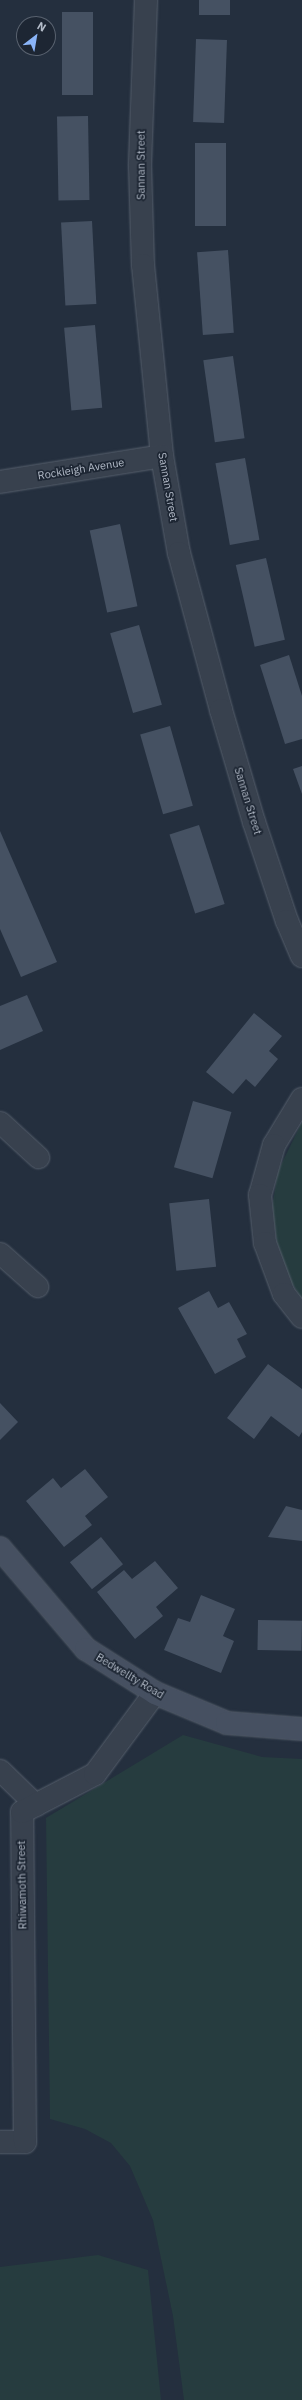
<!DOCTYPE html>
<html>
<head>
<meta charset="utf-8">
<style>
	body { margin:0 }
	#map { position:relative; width:302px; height:2400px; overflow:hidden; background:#242f3e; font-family:"IBM Plex Sans",sans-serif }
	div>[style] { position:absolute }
	.green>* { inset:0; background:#263c3f }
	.building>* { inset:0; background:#455162; transform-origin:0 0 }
	.roads { filter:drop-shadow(0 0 1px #565f6c) drop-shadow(0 0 1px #565f6c) }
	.service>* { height:21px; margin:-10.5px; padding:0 10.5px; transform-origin:10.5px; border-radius:10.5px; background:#38414e }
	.minor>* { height:22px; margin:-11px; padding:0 11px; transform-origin:11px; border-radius:11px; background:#38414e }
	.secondary>* { height:22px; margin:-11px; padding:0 11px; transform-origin:11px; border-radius:11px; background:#465061 }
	span { translate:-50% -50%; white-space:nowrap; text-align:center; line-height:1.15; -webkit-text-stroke:3.5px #1d2633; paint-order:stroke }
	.street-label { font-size:11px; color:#b4bcc9 }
	.north { position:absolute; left:16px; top:16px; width:40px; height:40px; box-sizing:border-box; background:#1d2633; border:1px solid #59626f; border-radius:50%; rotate:31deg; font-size:11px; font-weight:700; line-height:16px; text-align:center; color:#b4bcc9 }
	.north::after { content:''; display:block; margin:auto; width:14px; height:18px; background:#8ab4f8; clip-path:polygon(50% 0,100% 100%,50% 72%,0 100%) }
</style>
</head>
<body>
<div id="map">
	<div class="green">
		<i style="clip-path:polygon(302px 1122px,302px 1299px,289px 1279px,277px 1243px,272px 1208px,278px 1171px)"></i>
		<i style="clip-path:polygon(183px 1735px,262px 1757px,302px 1759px,302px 2400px,184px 2400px,173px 2316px,153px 2220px,130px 2166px,111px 2143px,85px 2129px,50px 2119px,46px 1818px)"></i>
		<i style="clip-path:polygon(98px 2255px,148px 2270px,161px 2400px,0 2400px,0 2267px)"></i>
	</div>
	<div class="building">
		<i style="left:199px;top:0;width:31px;height:15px"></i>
		<i style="left:62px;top:12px;width:31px;height:83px"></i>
		<i style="left:196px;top:39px;width:31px;height:83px;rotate:2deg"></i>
		<i style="left:88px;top:116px;width:84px;height:31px;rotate:89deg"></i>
		<i style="left:195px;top:143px;width:31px;height:83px"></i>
		<i style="left:92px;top:221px;width:83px;height:31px;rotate:87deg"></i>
		<i style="left:228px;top:250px;width:83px;height:31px;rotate:86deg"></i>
		<i style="left:95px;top:325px;width:83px;height:31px;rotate:85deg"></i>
		<i style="left:233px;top:356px;width:83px;height:30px;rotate:82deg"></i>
		<i style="left:245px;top:458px;width:83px;height:30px;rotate:80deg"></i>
		<i style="left:120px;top:524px;width:84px;height:31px;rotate:78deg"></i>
		<i style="left:266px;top:558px;width:84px;height:31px;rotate:77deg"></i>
		<i style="left:139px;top:625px;width:83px;height:30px;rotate:74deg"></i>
		<i style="clip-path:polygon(289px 655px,302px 696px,302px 739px,285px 744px,260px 665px)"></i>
		<i style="left:170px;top:726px;width:83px;height:31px;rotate:74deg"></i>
		<i style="clip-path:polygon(302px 766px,302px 794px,293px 769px)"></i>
		<i style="left:199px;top:825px;width:83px;height:31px;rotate:72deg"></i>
		<i style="clip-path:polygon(0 831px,57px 962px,21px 977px,0 929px)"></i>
		<i style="clip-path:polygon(27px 995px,43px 1031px,0 1050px,0 1006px)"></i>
		<i style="clip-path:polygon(254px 1013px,282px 1036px,269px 1051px,278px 1059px,255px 1087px,246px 1079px,233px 1094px,206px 1072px)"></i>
		<i style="left:193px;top:1101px;width:40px;height:69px;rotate:16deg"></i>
		<i style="left:209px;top:1199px;width:68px;height:40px;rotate:84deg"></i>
		<i style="clip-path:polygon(209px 1291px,218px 1308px,229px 1302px,247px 1334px,237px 1339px,246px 1357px,215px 1374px,178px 1308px)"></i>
		<i style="clip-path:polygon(268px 1364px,302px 1389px,302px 1432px,299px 1437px,271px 1416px,254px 1439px,227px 1418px)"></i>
		<i style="clip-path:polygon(0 1403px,18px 1422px,0 1440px)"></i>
		<i style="clip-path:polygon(85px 1469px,108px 1497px,85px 1516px,92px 1525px,64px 1547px,26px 1501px,53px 1478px,61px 1488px)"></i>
		<i style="clip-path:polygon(286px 1506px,302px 1510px,302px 1541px,268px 1537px)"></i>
		<i style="left:101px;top:1537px;width:35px;height:40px;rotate:51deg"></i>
		<i style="clip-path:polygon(155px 1561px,178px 1588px,156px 1607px,163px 1616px,135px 1639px,97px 1592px,124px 1570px,132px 1579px)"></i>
		<i style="clip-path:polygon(201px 1595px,235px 1609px,223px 1636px,234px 1641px,221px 1673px,164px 1650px,178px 1618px,190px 1622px)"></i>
		<i style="left:258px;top:1620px;width:44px;height:30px;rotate:1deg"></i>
	</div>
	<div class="roads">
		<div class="service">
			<i style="left:0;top:1122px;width:52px;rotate:42.6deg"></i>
			<i style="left:0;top:1253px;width:50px;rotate:41.7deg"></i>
			<i style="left:0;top:1770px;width:50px;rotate:44.2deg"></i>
		</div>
		<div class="minor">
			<i style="left:146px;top:0;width:166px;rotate:92.1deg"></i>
			<i style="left:140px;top:166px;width:99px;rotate:88.3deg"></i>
			<i style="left:143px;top:265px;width:192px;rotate:84.3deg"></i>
			<i style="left:162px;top:456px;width:98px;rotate:80.1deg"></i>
			<i style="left:179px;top:553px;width:163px;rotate:75deg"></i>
			<i style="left:221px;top:710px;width:117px;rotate:73.6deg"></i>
			<i style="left:254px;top:822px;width:104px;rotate:71.6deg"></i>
			<i style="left:287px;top:921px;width:38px;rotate:67deg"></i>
			<i style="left:0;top:482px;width:164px;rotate:-9.1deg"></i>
			<i style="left:302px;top:1099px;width:54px;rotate:121.3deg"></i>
			<i style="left:274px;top:1145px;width:52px;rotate:105.6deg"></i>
			<i style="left:260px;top:1195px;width:48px;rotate:84.1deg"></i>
			<i style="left:265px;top:1243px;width:54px;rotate:69.6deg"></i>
			<i style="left:284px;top:1294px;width:29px;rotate:52deg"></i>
			<i style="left:0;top:2142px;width:25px"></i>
			<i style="left:25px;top:2142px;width:330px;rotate:-90.5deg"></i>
			<i style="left:22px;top:1812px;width:82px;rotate:-27.5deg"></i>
			<i style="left:95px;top:1774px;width:101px;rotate:-53.5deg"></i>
		</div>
		<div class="secondary">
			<i style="left:0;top:1548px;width:133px;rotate:49.6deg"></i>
			<i style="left:86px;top:1649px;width:82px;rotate:32.5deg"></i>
			<i style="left:155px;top:1693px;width:78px;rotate:22.6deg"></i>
			<i style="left:227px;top:1723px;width:75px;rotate:4.6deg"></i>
		</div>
	</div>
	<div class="street-label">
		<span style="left:141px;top:165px;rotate:-90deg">Sannan Street</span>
		<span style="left:81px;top:469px;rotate:-9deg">Rockleigh Avenue</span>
		<span style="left:168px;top:487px;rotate:80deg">Sannan Street</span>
		<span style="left:248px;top:801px;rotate:73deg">Sannan Street</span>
		<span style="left:130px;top:1676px;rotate:31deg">Bedwellty Road</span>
		<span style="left:22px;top:1885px;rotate:-91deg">Rhiwamoth Street</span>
	</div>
	<div class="north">N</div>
</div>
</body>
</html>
